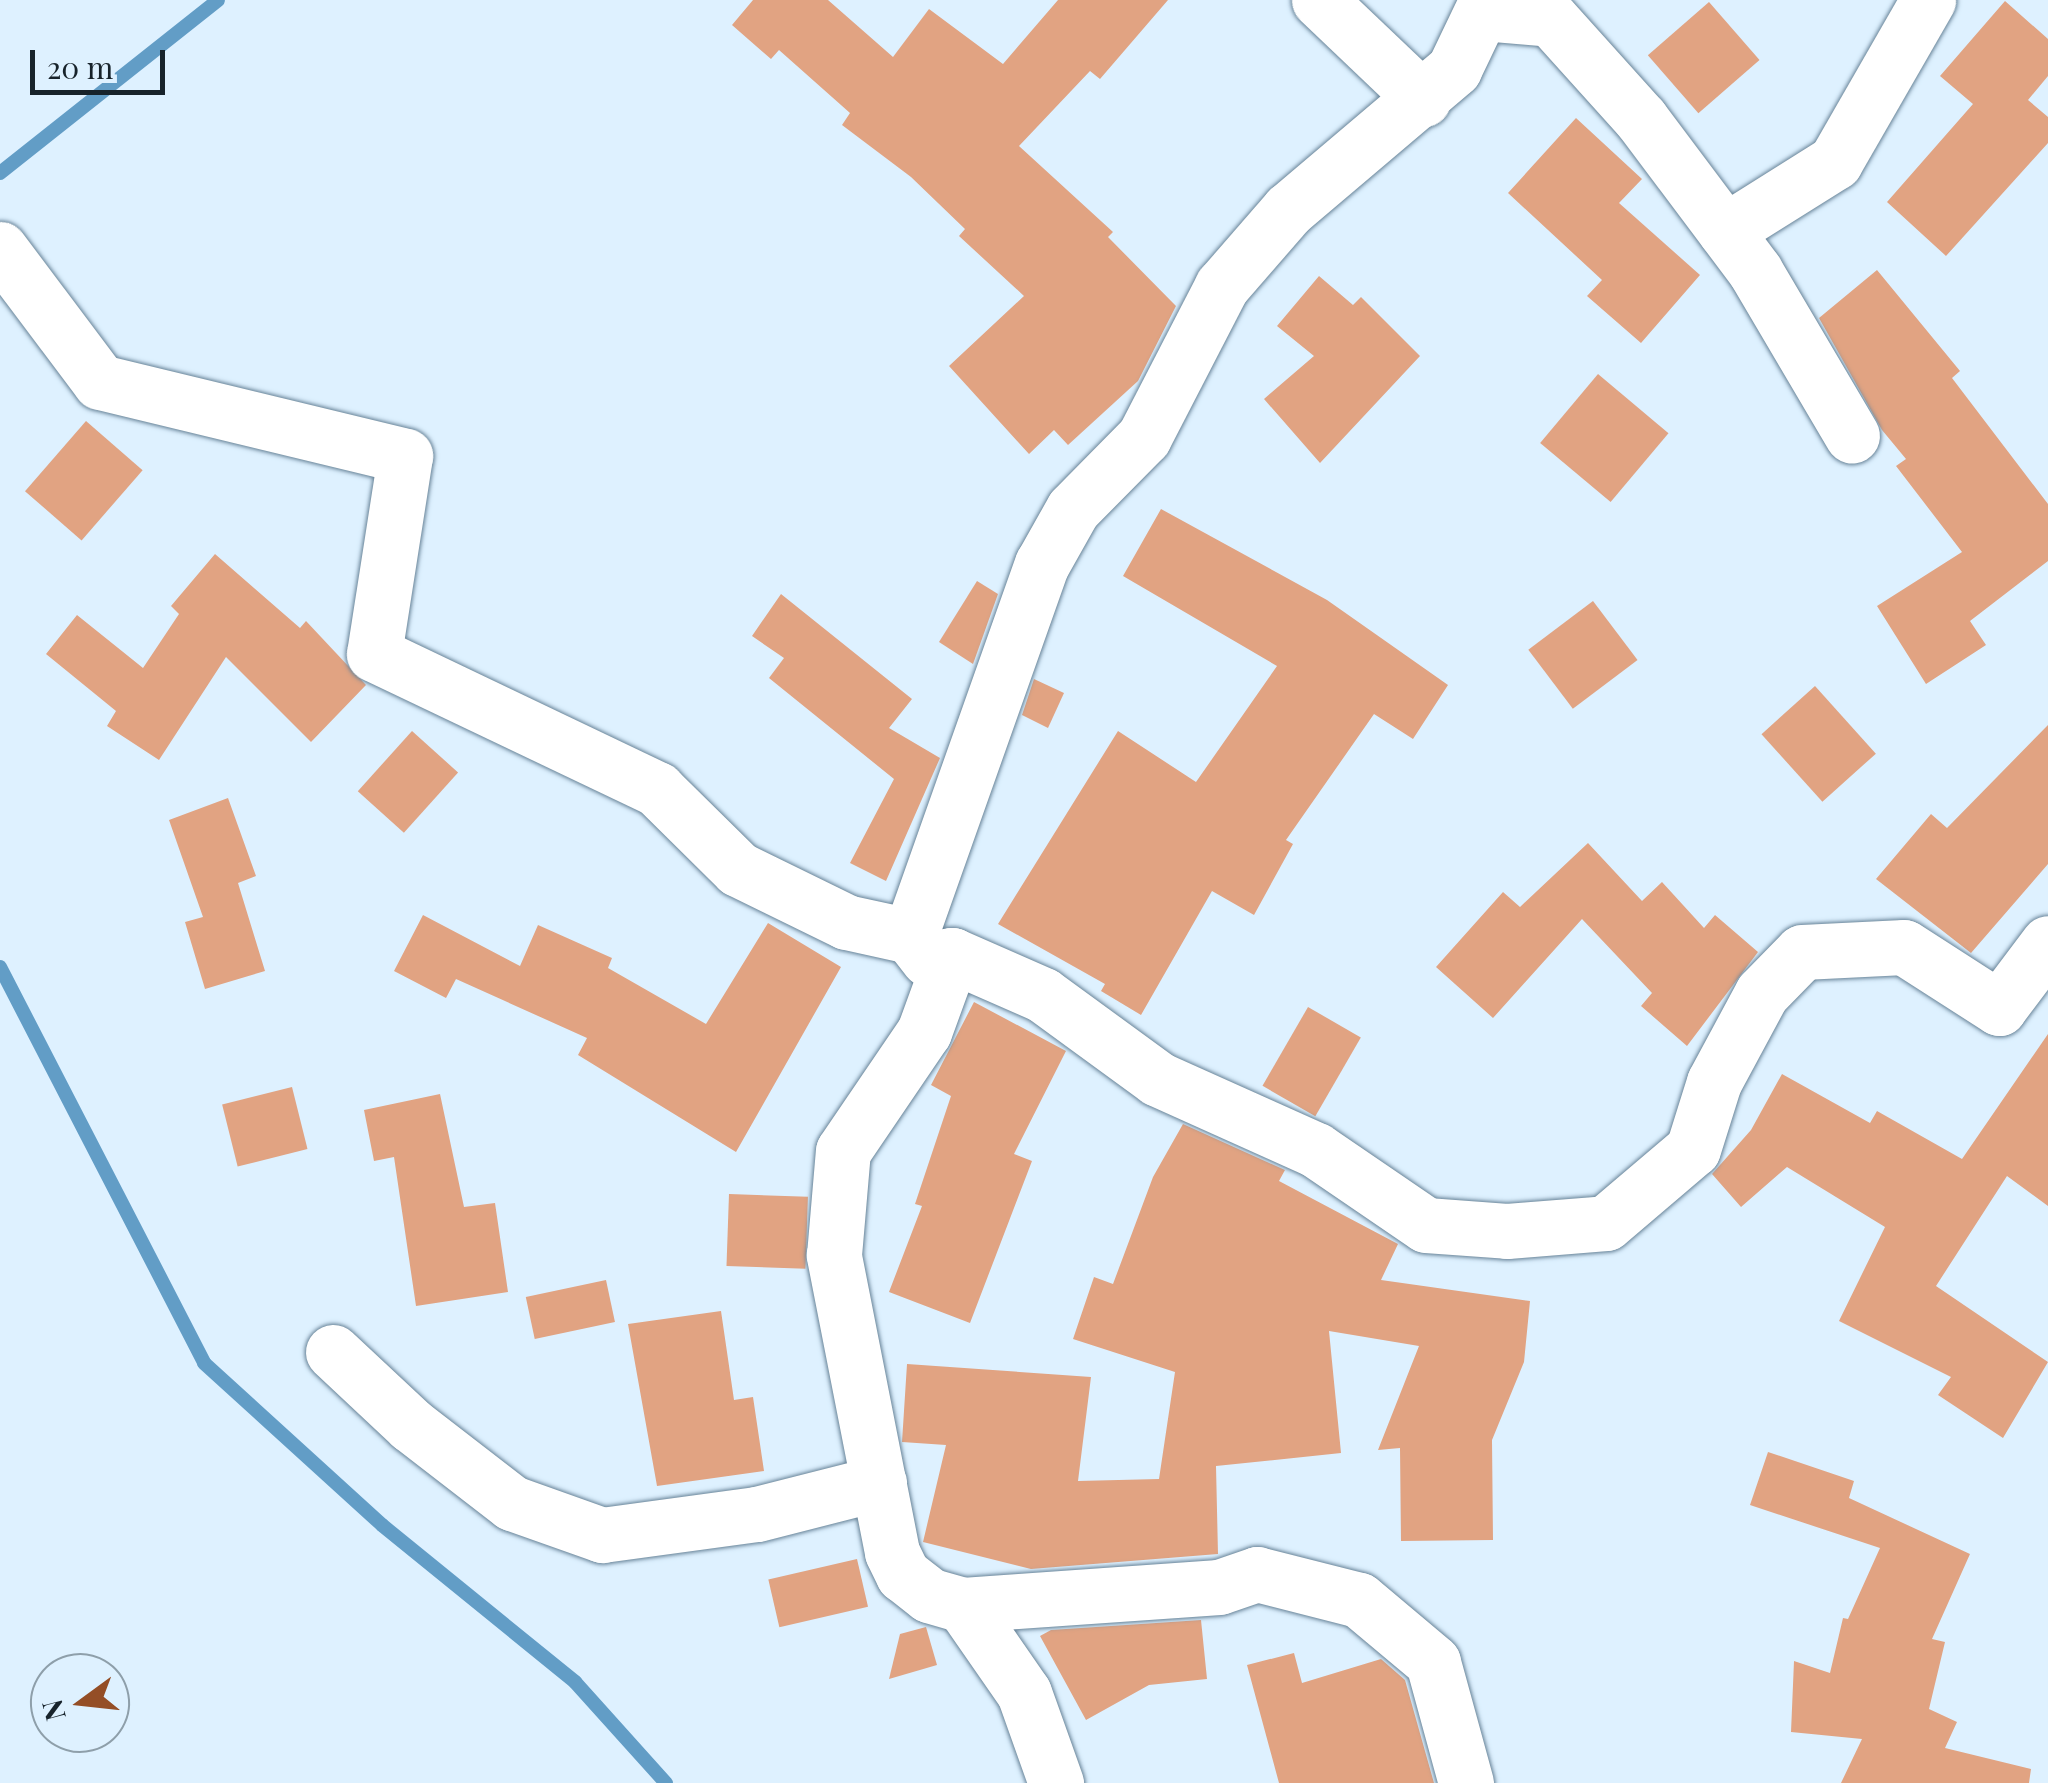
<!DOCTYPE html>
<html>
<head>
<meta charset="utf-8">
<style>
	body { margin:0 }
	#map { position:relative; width:2048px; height:1783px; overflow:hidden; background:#def1ff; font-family:"Playfair Display",serif }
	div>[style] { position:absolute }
	.stream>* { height:14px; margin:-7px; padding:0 7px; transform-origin:7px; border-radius:7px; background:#629dc6 }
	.building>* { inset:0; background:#e1a382; transform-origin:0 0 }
	.roads { filter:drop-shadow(0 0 2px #678398) drop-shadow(0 0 2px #678398) }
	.minor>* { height:55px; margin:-27.5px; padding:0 27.5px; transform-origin:27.5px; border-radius:27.5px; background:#fff }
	span { translate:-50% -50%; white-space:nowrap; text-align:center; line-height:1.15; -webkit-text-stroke:8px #def1ff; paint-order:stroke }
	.north { position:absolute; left:30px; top:1653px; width:100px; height:100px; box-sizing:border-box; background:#def1ff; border:2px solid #8e9faa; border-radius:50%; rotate:255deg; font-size:28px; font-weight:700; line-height:40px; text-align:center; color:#17232b }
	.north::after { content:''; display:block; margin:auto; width:35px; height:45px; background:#944e26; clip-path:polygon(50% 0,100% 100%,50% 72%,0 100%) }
	.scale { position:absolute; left:30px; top:50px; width:135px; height:45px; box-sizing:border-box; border:5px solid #17232b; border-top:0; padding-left:12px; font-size:30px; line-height:35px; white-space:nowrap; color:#17232b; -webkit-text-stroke:8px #def1ff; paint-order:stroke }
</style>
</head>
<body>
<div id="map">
	<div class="stream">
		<i style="left:0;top:173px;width:278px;rotate:-38.4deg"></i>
		<i style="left:0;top:967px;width:445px;rotate:62.7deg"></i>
		<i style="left:204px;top:1363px;width:241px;rotate:42.3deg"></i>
		<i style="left:382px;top:1525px;width:249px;rotate:39.1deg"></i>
		<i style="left:575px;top:1682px;width:136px;rotate:48deg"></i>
	</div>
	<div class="building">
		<i style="clip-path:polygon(753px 0,828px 0,893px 57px,929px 9px,1003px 64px,1058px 0,1168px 0,1100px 79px,1090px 71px,1019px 146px,1113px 232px,1108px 237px,1176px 306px,1138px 381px,1068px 445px,1054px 430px,1029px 454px,949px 366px,1024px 296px,959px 236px,965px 229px,911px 177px,842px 125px,850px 113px,779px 50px,771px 59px,732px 25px)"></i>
		<i style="clip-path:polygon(2005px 1px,2048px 39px,2048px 76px,2028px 100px,2048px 117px,2048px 143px,1946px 256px,1887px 202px,1973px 104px,1940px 76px)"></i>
		<i style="left:1709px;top:2px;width:77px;height:81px;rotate:49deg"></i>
		<i style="clip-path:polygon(1576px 118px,1642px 179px,1619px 203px,1700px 275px,1641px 343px,1587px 296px,1602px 280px,1508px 193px)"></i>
		<i style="clip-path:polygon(1877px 270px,1960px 371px,1952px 378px,2048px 504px,2048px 561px,1970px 621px,1986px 645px,1926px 684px,1877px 606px,1962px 552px,1896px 466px,1906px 459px,1882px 430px,1819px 318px)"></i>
		<i style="clip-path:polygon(1319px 276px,1353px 305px,1361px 297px,1420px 356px,1320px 463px,1264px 399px,1314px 356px,1277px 326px)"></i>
		<i style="left:1598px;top:374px;width:92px;height:90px;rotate:40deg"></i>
		<i style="left:86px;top:421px;width:75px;height:93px;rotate:41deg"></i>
		<i style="clip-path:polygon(1161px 509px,1327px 600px,1448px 685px,1413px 739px,1374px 714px,1286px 840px,1293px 844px,1254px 915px,1212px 891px,1141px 1015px,1101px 991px,1105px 984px,998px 924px,1118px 731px,1196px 782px,1277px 666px,1123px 576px)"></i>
		<i style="clip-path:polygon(215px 554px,300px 628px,306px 621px,366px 685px,311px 742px,226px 657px,159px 760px,107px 726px,116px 711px,46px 654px,77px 615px,143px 668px,179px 614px,171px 606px)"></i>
		<i style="clip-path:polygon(977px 581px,998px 594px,973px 664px,939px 642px)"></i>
		<i style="clip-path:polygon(781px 594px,912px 699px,889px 728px,940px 758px,886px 881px,850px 863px,894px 779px,769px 678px,784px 658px,752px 636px)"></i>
		<i style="left:1593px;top:601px;width:74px;height:81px;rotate:53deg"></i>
		<i style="clip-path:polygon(1034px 679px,1064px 693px,1048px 728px,1022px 715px)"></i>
		<i style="left:1815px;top:686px;width:91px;height:72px;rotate:48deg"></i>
		<i style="clip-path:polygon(2048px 725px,2048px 864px,1971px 953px,1876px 879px,1931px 814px,1947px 828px)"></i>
		<i style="left:412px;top:731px;width:62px;height:81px;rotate:42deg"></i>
		<i style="clip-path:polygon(228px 798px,256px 876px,238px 883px,265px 971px,205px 989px,185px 922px,203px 917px,169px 820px)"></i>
		<i style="clip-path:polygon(1588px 843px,1642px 901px,1662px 882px,1704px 928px,1715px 915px,1758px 952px,1687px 1046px,1641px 1006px,1652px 993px,1582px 919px,1493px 1018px,1436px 967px,1503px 892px,1520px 907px)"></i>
		<i style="clip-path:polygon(423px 915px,520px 966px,538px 925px,612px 958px,608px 968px,706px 1024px,768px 923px,841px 967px,736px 1152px,578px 1055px,587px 1038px,456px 979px,446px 998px,394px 971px)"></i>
		<i style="clip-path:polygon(974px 1002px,1066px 1051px,1014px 1154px,1032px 1161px,970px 1323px,889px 1292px,922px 1206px,915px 1204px,951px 1096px,931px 1085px)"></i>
		<i style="left:1308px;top:1007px;width:61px;height:91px;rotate:30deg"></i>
		<i style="clip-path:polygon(2048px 1034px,2048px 1206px,2007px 1176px,1936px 1286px,2048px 1362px,2003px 1438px,1938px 1395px,1951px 1377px,1839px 1321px,1885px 1227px,1787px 1167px,1741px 1207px,1712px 1174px,1751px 1130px,1782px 1074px,1870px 1123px,1877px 1111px,1962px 1159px)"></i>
		<i style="left:292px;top:1087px;width:64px;height:72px;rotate:76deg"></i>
		<i style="clip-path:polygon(440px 1094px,464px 1207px,495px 1203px,508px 1292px,416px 1306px,394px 1157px,374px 1161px,364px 1110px)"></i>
		<i style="clip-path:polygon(1183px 1124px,1285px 1170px,1279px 1181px,1398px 1244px,1381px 1280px,1530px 1301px,1524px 1362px,1492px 1440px,1493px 1540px,1401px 1541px,1400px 1448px,1378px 1450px,1419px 1346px,1329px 1331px,1341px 1453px,1216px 1466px,1218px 1554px,1031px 1569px,923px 1542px,946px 1445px,902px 1442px,907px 1364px,1091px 1377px,1078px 1481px,1159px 1479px,1175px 1372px,1073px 1339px,1094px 1277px,1113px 1284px,1153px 1177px)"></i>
		<i style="left:729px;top:1194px;width:79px;height:72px;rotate:2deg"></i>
		<i style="left:606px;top:1280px;width:43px;height:82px;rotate:78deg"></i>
		<i style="clip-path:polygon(721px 1311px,734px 1400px,753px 1397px,764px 1471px,657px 1486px,628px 1324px)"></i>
		<i style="clip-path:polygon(1768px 1452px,1854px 1481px,1849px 1498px,1970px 1554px,1932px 1639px,1945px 1642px,1929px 1709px,1957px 1722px,1945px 1748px,2031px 1769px,2029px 1783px,1841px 1783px,1862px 1739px,1791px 1732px,1794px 1661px,1830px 1673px,1843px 1618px,1848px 1619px,1880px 1548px,1750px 1505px)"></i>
		<i style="left:857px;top:1559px;width:49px;height:91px;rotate:77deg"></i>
		<i style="clip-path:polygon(1201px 1620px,1207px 1679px,1149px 1685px,1086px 1720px,1040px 1636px,1051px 1630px)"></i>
		<i style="clip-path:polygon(926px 1627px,937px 1665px,889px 1679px,900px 1634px)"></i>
		<i style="clip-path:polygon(1294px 1653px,1302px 1683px,1381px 1659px,1405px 1680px,1434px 1783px,1279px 1783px,1247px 1665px)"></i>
	</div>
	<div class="roads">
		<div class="minor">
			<i style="left:1319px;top:0;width:144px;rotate:43.6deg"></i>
			<i style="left:1483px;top:13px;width:68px;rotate:5deg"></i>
			<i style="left:1551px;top:19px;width:135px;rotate:48deg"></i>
			<i style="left:1641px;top:119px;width:190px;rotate:53.1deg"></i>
			<i style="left:1755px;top:271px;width:191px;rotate:59.5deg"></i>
			<i style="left:1725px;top:231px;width:130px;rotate:-32.1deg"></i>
			<i style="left:1835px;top:162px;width:187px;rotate:-60.1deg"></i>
			<i style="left:0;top:249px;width:166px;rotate:53.1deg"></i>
			<i style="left:100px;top:382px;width:314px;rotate:13.6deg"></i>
			<i style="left:405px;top:456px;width:200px;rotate:98.9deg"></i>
			<i style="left:374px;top:654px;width:314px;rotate:25.5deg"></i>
			<i style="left:657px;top:789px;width:114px;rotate:44.6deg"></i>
			<i style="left:738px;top:869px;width:120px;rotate:26.1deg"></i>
			<i style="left:846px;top:922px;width:66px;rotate:12.3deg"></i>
			<i style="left:952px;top:955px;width:99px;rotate:23.7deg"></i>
			<i style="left:1043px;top:995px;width:142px;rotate:36.1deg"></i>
			<i style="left:1158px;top:1079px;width:173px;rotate:24.2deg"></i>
			<i style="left:1316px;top:1150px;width:133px;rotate:34.3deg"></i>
			<i style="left:1426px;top:1225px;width:81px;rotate:4.2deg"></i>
			<i style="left:1507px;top:1231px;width:99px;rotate:-4.6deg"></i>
			<i style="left:1606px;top:1223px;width:114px;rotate:-40.4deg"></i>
			<i style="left:1693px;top:1149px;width:70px;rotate:-72.6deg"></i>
			<i style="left:1714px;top:1082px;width:101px;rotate:-61.7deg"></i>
			<i style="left:1762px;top:993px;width:57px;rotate:-45.7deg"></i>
			<i style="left:1802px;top:952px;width:102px;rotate:-2.8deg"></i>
			<i style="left:1904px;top:947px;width:113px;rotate:32.7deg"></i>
			<i style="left:1999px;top:1008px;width:81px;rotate:-53deg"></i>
			<i style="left:333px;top:1352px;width:107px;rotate:43.1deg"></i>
			<i style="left:411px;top:1425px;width:128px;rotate:37.7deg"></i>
			<i style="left:512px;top:1503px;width:96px;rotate:19.6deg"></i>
			<i style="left:602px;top:1535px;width:156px;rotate:-7.7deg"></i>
			<i style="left:757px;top:1514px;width:126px;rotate:-14.3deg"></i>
			<i style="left:963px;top:1605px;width:107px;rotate:55.3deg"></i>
			<i style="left:1024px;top:1693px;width:96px;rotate:70.4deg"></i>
			<i style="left:1466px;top:1783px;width:125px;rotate:-105.3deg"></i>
			<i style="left:1433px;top:1662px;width:97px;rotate:-140deg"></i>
			<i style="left:1359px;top:1600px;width:105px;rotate:-165.7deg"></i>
			<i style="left:1257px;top:1574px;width:40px;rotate:161.1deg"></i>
			<i style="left:1219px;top:1587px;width:257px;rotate:176deg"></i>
			<i style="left:963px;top:1605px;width:35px;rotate:-164deg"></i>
			<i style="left:929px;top:1595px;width:33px;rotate:-142deg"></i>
			<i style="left:903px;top:1575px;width:25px;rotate:-116deg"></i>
			<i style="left:892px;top:1552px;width:303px;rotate:-101.1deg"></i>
			<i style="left:834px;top:1255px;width:104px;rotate:-85.1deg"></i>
			<i style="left:843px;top:1151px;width:144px;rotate:-55.8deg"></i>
			<i style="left:924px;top:1032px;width:82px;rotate:-70deg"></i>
			<i style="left:952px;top:955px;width:24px;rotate:171deg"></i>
			<i style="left:928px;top:959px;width:29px;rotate:-128deg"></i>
			<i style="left:910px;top:936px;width:395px;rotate:-70.5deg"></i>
			<i style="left:1042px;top:564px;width:63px;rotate:-60.6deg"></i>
			<i style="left:1073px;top:509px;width:101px;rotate:-45.4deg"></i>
			<i style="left:1144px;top:437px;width:170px;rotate:-62.7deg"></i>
			<i style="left:1222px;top:286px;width:101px;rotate:-49deg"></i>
			<i style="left:1288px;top:210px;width:218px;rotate:-40.3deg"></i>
			<i style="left:1454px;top:69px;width:76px;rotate:-64.4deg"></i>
		</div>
	</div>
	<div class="north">N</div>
	<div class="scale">20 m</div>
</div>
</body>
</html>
